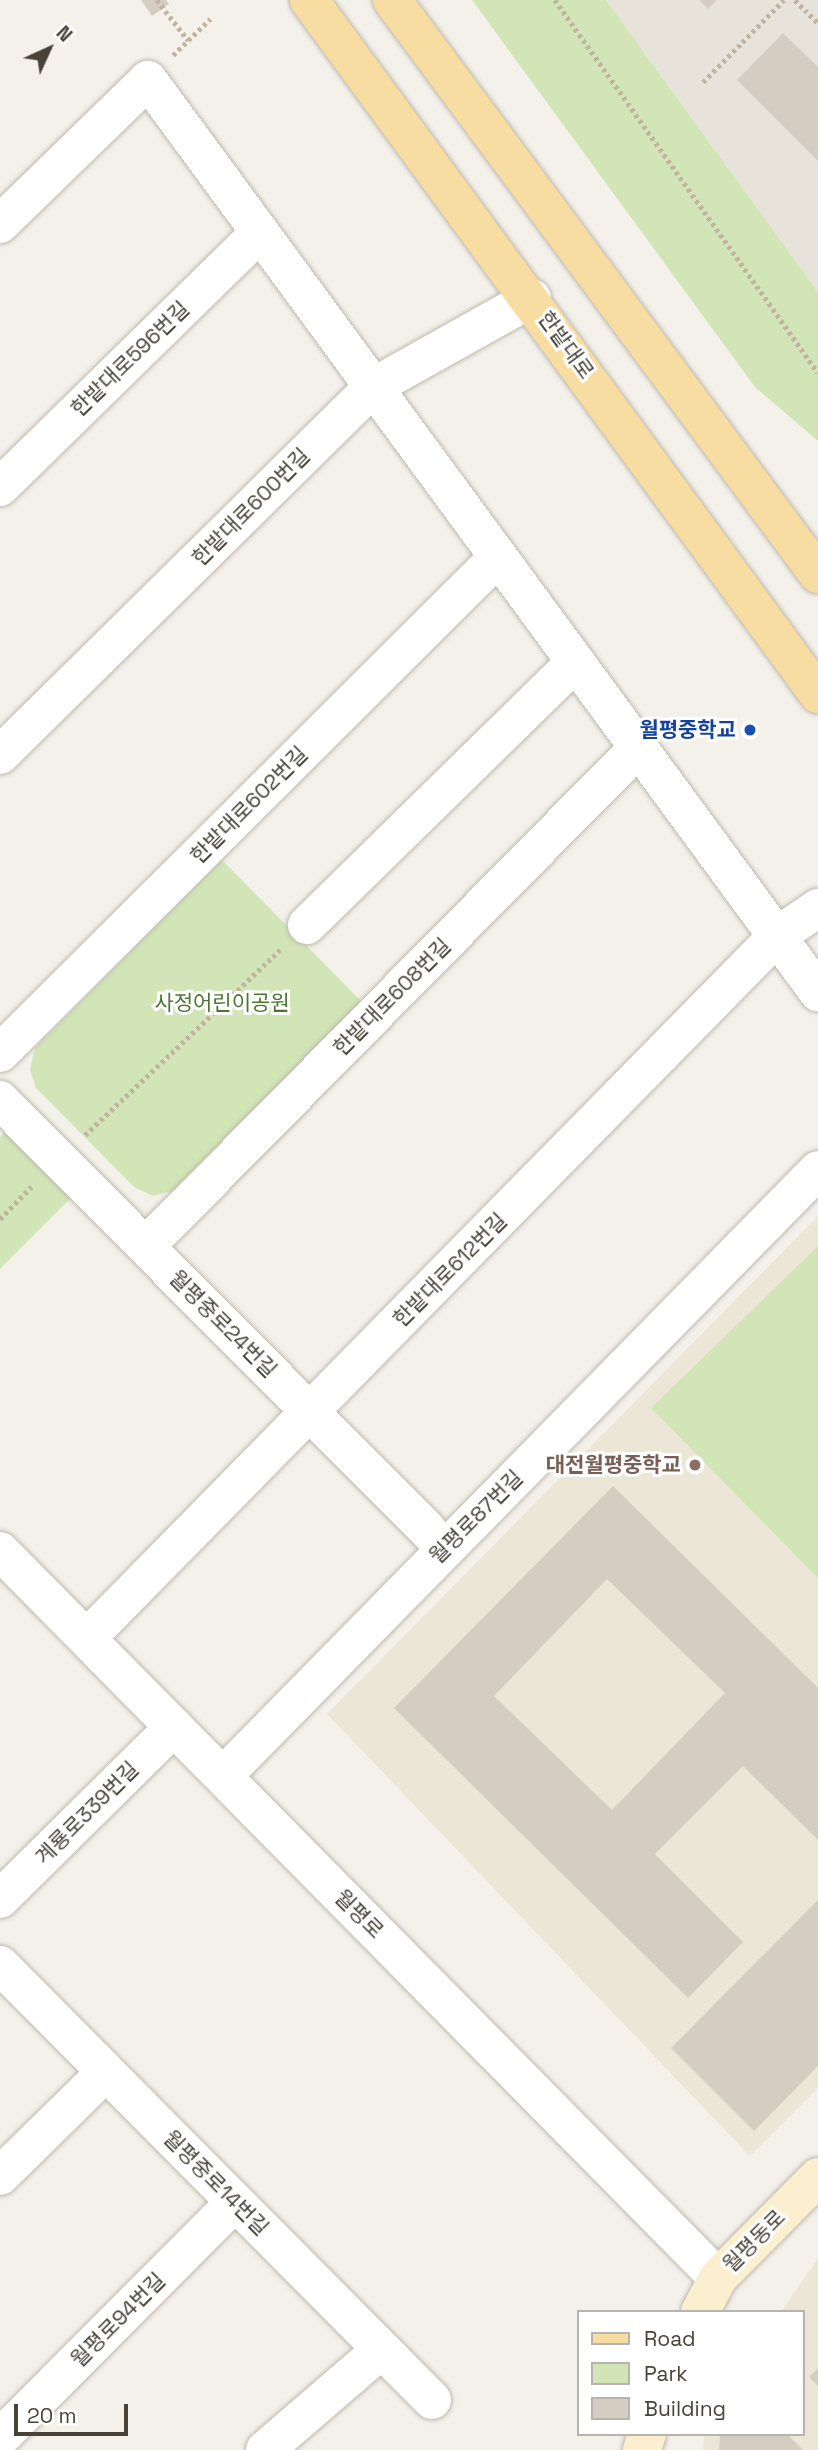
<!DOCTYPE html>
<html>
<head>
<meta charset="utf-8">
<style>
	body { margin:0 }
	#map { position:relative; width:818px; height:2450px; overflow:hidden; background:#f4f1eb; font-family:"Space Grotesk","Noto Sans KR",sans-serif }
	div>[style] { position:absolute }
	.residential>* { inset:0; background:#e8e3da }
	.education>* { inset:0; background:#ece6d6 }
	.green>* { inset:0; background:#d1e5b7 }
	.building>* { inset:0; background:#d5cdc1 }
	.path>* { height:4.5px; margin-top:-2.25px; transform-origin:0; background:repeating-linear-gradient(90deg,#c0b4a0 0 3.5px,transparent 0 7px) }
	.roads { filter:drop-shadow(0 0 2px #bfb9ae) drop-shadow(0 0 2px #bfb9ae) }
	.street>* { height:38px; margin:-19px; padding:0 19px; transform-origin:19px; border-radius:19px; background:#fff }
	.secondary>* { height:38px; margin:-19px; padding:0 19px; transform-origin:19px; border-radius:19px; background:#fbefcf }
	.primary>* { height:38px; margin:-19px; padding:0 19px; transform-origin:19px; border-radius:19px; background:#f7dda2 }
	.dots>* { width:19px; height:19px; translate:-50% -50%; box-sizing:border-box; border:4px solid #fff; border-radius:50% }
	span { translate:-50% -50%; white-space:nowrap; text-align:center; line-height:1.15; -webkit-text-stroke:6px #fff; paint-order:stroke }
	.street-label { font-size:21px; color:#484239 }
	.transit-label { font-size:21px; color:#164399; font-weight:700 }
	.right { translate:-100% -50%; text-align:right }
	.park-label { font-size:21px; color:#4c7630 }
	.education-label { font-size:21px; color:#785e54; font-weight:700 }
	.legend { position:absolute; left:577px; top:2310px; width:228px; height:126px; box-sizing:border-box; background:#fff; border:2px solid #b6b3b0; margin:0; padding:9px 12px; list-style:none; font-size:21px; color:#484239 }
	.legend li { display:flex; align-items:center; gap:14px; height:35px }
	.legend b { width:35px; border:2px solid #b6b3b0 }
	.north { position:absolute; left:14px; top:14px; width:70px; height:70px; -webkit-text-stroke:5px #fff; paint-order:stroke; rotate:45deg; font-size:19px; font-weight:700; line-height:28px; text-align:center; color:#484239 }
	.north::after { content:''; display:block; margin:auto; width:24px; height:32px; background:#484239; clip-path:polygon(50% 0,100% 100%,50% 72%,0 100%) }
	.scale { position:absolute; left:14px; top:2404px; width:114px; height:32px; box-sizing:border-box; border:4px solid #484239; border-top:0; padding-left:9px; font-size:21px; line-height:24px; white-space:nowrap; color:#484239; -webkit-text-stroke:5px #fff; paint-order:stroke }
</style>
</head>
<body>
<div id="map">
	<div class="residential">
		<i style="clip-path:polygon(606px 0,818px 0,818px 292px,676px 96px)"></i>
	</div>
	<div class="education">
		<i style="clip-path:polygon(818px 1216px,818px 2088px,750px 2156px,327px 1714px)"></i>
		<i style="clip-path:polygon(818px 2258px,818px 2450px,703px 2450px,704px 2434px,802px 2434px,802px 2312px,781px 2312px)"></i>
	</div>
	<div class="green">
		<i style="clip-path:polygon(472px 0,606px 0,818px 292px,818px 441px,755px 387px)"></i>
		<i style="clip-path:polygon(222px 860px,364px 1004px,176px 1190px,153px 1196px,134px 1187px,36px 1088px,30px 1070px,35px 1048px)"></i>
		<i style="clip-path:polygon(9px 1128px,75px 1194px,0 1269px,0 1137px)"></i>
		<i style="clip-path:polygon(818px 1246px,818px 1578px,651px 1408px)"></i>
	</div>
	<div class="building">
		<i style="clip-path:polygon(141px 0,166px 0,169px 4px,152px 16px)"></i>
		<i style="clip-path:polygon(699px 0,717px 0,708px 9px)"></i>
		<i style="clip-path:polygon(783px 33px,818px 67px,818px 161px,737px 80px)"></i>
		<i style="clip-path:polygon(evenodd,613px 1486px,818px 1688px,818px 1840px,743px 1766px,655px 1854px,743px 1942px,688px 1998px,394px 1708px,613px 1486px,607px 1579px,725px 1693px,612px 1810px,494px 1696px,607px 1579px)"></i>
		<i style="clip-path:polygon(818px 1900px,818px 2066px,754px 2131px,671px 2048px)"></i>
		<i style="clip-path:polygon(818px 2368px,818px 2386px,809px 2377px)"></i>
		<i style="clip-path:polygon(720px 2434px,787px 2434px,803px 2450px,719px 2450px)"></i>
	</div>
	<div class="path">
		<i style="left:157px;top:0;width:51px;rotate:52.2deg"></i>
		<i style="left:555px;top:0;width:456px;rotate:54.8deg"></i>
		<i style="left:795px;top:0;width:33px;rotate:45deg"></i>
		<i style="left:173px;top:55px;width:52px;rotate:-44.2deg"></i>
		<i style="left:703px;top:82px;width:115px;rotate:-45.4deg"></i>
		<i style="left:85px;top:1135px;width:269px;rotate:-43.5deg"></i>
		<i style="left:0;top:1219px;width:45px;rotate:-45.9deg"></i>
	</div>
	<div class="roads">
		<div class="street">
			<i style="left:0;top:224px;width:206px;rotate:-44.2deg"></i>
			<i style="left:148px;top:80px;width:1132px;rotate:53.7deg"></i>
			<i style="left:0;top:487px;width:364px;rotate:-44.4deg"></i>
			<i style="left:0;top:755px;width:524px;rotate:-44.61deg"></i>
			<i style="left:373px;top:387px;width:182px;rotate:-29.2deg"></i>
			<i style="left:307px;top:925px;width:376px;rotate:-44.4deg"></i>
			<i style="left:0;top:1053px;width:703px;rotate:-44.88deg"></i>
			<i style="left:0;top:1100px;width:631px;rotate:45.19deg"></i>
			<i style="left:146px;top:1246px;width:700px;rotate:-45.35deg"></i>
			<i style="left:0;top:1551px;width:1022px;rotate:45.36deg"></i>
			<i style="left:87px;top:1638px;width:984px;rotate:-45.49deg"></i>
			<i style="left:777px;top:936px;width:50px;rotate:-34.3deg"></i>
			<i style="left:223px;top:1776px;width:849px;rotate:-45.52deg"></i>
			<i style="left:0;top:1899px;width:245px;rotate:-44.7deg"></i>
			<i style="left:0;top:1965px;width:613px;rotate:45.2deg"></i>
			<i style="left:0;top:2176px;width:148px;rotate:-44.5deg"></i>
			<i style="left:0;top:2438px;width:333px;rotate:-45.1deg"></i>
			<i style="left:265px;top:2450px;width:153px;rotate:-40.8deg"></i>
		</div>
		<div class="secondary">
			<i style="left:700px;top:2312px;width:38px;rotate:-62deg"></i>
			<i style="left:718px;top:2278px;width:142px;rotate:-45.3deg"></i>
			<i style="left:642px;top:2450px;width:17px;rotate:-73deg"></i>
		</div>
		<div class="primary">
			<i style="left:309px;top:0;width:861px;rotate:53.74deg"></i>
			<i style="left:392px;top:0;width:715px;rotate:53.42deg"></i>
		</div>
	</div>
	<div class="dots">
		<i style="left:750px;top:730px;background:#1a4fb4"></i>
		<i style="left:695px;top:1465px;background:#8d6e63"></i>
	</div>
	<div class="street-label">
		<span style="left:566px;top:345px;rotate:54deg">한밭대로</span>
		<span style="left:130px;top:359px;rotate:-44deg">한밭대로596번길</span>
		<span style="left:251px;top:507px;rotate:-45deg">한밭대로600번길</span>
		<span style="left:249px;top:805px;rotate:-45deg">한밭대로602번길</span>
		<span style="left:392px;top:997px;rotate:-45deg">한밭대로608번길</span>
		<span style="left:450px;top:1270px;rotate:-45deg">한밭대로612번길</span>
		<span style="left:223px;top:1324px;rotate:45deg">월평중로24번길</span>
		<span style="left:476px;top:1517px;rotate:-45deg">월평로87번길</span>
		<span style="left:87px;top:1813px;rotate:-45deg">계룡로339번길</span>
		<span style="left:359px;top:1914px;rotate:45deg">월평로</span>
		<span style="left:216px;top:2183px;rotate:45deg">월평중로14번길</span>
		<span style="left:754px;top:2241px;rotate:-45deg">월평동로</span>
		<span style="left:118px;top:2320px;rotate:-45deg">월평로94번길</span>
	</div>
	<div class="transit-label">
		<span class="right" style="left:736px;top:730px">월평중학교</span>
	</div>
	<div class="park-label">
		<span style="left:222px;top:1003px">사정어린이공원</span>
	</div>
	<div class="education-label">
		<span class="right" style="left:681px;top:1465px">대전월평중학교</span>
	</div>
	<ul class="legend">
	<li><b style="height:9px;background:#f7dda2"></b>Road</li>
	<li><b style="height:19px;background:#d1e5b7"></b>Park</li>
	<li><b style="height:19px;background:#d5cdc1"></b>Building</li>
	</ul>
	<div class="north">N</div>
	<div class="scale">20 m</div>
</div>
</body>
</html>
